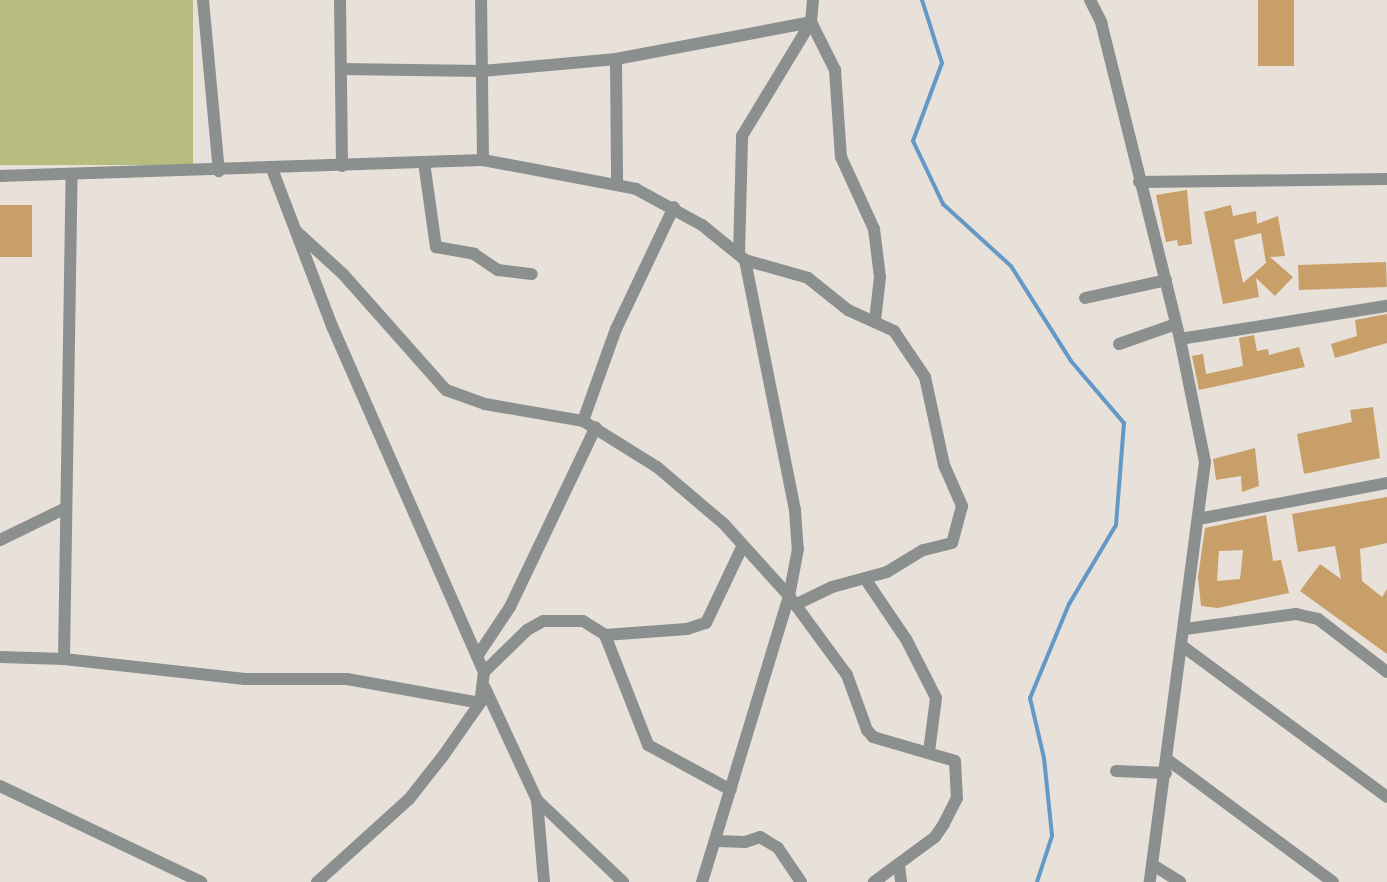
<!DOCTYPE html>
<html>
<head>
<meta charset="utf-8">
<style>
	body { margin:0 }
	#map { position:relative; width:1387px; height:882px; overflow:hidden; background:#e7e1da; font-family:Signika,sans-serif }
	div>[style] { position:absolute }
	.green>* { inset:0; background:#b7bd7f; transform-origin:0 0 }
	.stream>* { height:4px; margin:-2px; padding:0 2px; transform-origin:2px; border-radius:2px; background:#6498c5 }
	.building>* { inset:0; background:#c89f68; transform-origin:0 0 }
	.minor>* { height:12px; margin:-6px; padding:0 6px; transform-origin:6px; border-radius:6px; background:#8b908f }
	span { translate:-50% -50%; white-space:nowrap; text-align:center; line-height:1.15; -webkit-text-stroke:4px #f4eee7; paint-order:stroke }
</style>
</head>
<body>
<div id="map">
	<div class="green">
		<i style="left:0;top:0;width:193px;height:165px"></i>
	</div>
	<div class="stream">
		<i style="left:922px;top:0;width:66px;rotate:72.4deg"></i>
		<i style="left:942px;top:63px;width:83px;rotate:110.4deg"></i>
		<i style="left:913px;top:141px;width:70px;rotate:64.5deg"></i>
		<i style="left:943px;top:204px;width:92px;rotate:42.4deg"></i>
		<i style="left:1011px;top:266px;width:112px;rotate:57.7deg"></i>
		<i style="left:1071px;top:361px;width:82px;rotate:49.5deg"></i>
		<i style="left:1124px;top:423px;width:102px;rotate:94.5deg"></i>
		<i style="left:1116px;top:525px;width:92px;rotate:120.7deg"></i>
		<i style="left:1069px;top:604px;width:102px;rotate:112.5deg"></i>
		<i style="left:1030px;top:698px;width:62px;rotate:76.9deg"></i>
		<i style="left:1044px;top:758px;width:78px;rotate:84.1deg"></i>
		<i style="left:1052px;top:836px;width:48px;rotate:108.1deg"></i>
	</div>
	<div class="building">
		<i style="left:1258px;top:0;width:36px;height:66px"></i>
		<i style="clip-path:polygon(1187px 190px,1192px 244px,1178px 246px,1177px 240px,1166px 242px,1156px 195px)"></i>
		<i style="left:0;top:205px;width:32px;height:52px"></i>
		<i style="clip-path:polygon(evenodd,1231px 205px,1233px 216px,1256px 211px,1257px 224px,1278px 216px,1285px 256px,1270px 257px,1293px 277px,1275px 296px,1256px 278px,1259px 297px,1223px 304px,1204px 212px,1231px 205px,1261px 233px,1266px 263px,1243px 283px,1234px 240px,1261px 233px)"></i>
		<i style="left:1386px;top:262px;width:25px;height:88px;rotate:88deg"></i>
		<i style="clip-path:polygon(1387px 314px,1387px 343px,1335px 358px,1331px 344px,1357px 336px,1355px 320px)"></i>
		<i style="clip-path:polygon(1254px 335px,1257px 351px,1268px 349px,1269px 355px,1299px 347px,1305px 367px,1199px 390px,1192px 356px,1203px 354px,1206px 374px,1243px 366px,1239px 338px)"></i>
		<i style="clip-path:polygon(1373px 407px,1380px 458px,1304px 474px,1297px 434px,1352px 422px,1350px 410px)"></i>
		<i style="clip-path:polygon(1255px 448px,1259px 486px,1242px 492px,1241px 476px,1216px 480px,1213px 459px)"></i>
		<i style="clip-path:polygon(1387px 497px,1387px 543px,1360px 549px,1362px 581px,1382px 597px,1387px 589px,1387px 654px,1300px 591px,1320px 564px,1341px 579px,1335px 546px,1298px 552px,1292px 514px)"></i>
		<i style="clip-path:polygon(evenodd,1266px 515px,1273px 561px,1281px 560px,1289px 593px,1218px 608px,1201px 606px,1198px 577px,1205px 528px,1266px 515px,1243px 550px,1240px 579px,1217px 581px,1219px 551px,1243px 550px)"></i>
	</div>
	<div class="minor">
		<i style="left:203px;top:0;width:172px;rotate:84.7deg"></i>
		<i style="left:340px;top:0;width:166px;rotate:89.3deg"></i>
		<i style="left:1090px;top:0;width:25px;rotate:63deg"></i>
		<i style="left:1101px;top:22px;width:327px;rotate:76deg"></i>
		<i style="left:1180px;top:339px;width:126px;rotate:78.5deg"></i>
		<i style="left:1205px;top:462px;width:424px;rotate:97.5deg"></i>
		<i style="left:616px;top:59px;width:126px;rotate:89.5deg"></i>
		<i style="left:341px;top:69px;width:141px;rotate:0.8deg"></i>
		<i style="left:482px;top:71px;width:135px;rotate:-5.1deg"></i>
		<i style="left:616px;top:59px;width:198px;rotate:-10.7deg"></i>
		<i style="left:811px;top:22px;width:22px;rotate:-85deg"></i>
		<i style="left:483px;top:160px;width:156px;rotate:10.7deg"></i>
		<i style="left:636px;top:189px;width:75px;rotate:28.6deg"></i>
		<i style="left:702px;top:225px;width:55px;rotate:39.1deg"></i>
		<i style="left:745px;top:260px;width:255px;rotate:78.7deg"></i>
		<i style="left:795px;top:510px;width:39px;rotate:86deg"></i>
		<i style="left:798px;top:549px;width:48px;rotate:100.8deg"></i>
		<i style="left:789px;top:596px;width:299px;rotate:106.9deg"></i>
		<i style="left:424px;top:162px;width:86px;rotate:82deg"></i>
		<i style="left:436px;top:247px;width:39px;rotate:10deg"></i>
		<i style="left:474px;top:254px;width:29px;rotate:34deg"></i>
		<i style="left:498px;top:270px;width:34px;rotate:7deg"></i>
		<i style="left:272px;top:169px;width:168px;rotate:69.1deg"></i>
		<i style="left:332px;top:326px;width:378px;rotate:66.3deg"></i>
		<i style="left:484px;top:672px;width:31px;rotate:97deg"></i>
		<i style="left:480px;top:703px;width:65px;rotate:124.9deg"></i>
		<i style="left:443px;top:756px;width:55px;rotate:128.3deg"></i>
		<i style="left:409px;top:799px;width:124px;rotate:137.9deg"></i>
		<i style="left:0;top:176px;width:483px;rotate:-1.9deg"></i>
		<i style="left:483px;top:160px;width:160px;rotate:-90.7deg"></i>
		<i style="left:1139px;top:182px;width:248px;rotate:-0.7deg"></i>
		<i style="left:297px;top:232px;width:62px;rotate:42.4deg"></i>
		<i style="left:343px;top:274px;width:155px;rotate:48.4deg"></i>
		<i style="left:446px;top:390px;width:41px;rotate:19.7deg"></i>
		<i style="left:485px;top:404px;width:99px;rotate:9.8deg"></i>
		<i style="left:583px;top:421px;width:87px;rotate:31.9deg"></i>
		<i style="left:657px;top:467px;width:88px;rotate:40.4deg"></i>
		<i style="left:724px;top:524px;width:97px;rotate:47.9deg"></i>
		<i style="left:789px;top:596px;width:98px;rotate:53.7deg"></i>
		<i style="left:847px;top:675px;width:59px;rotate:70deg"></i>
		<i style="left:867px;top:730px;width:9px;rotate:49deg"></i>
		<i style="left:873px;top:737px;width:85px;rotate:16.3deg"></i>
		<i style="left:955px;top:761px;width:37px;rotate:87deg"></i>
		<i style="left:957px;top:798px;width:29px;rotate:117deg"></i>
		<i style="left:944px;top:824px;width:16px;rotate:125deg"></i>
		<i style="left:935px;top:837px;width:76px;rotate:143.6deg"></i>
		<i style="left:739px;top:254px;width:118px;rotate:-88.5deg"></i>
		<i style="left:742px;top:136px;width:133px;rotate:-58.8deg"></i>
		<i style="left:811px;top:22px;width:54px;rotate:63.4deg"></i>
		<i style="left:835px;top:70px;width:87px;rotate:86.1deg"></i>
		<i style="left:841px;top:157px;width:79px;rotate:65.4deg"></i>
		<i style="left:874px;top:229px;width:48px;rotate:82.9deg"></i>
		<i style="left:880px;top:277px;width:44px;rotate:96.5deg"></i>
		<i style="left:745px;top:260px;width:66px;rotate:15.9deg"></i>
		<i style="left:808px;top:278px;width:51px;rotate:38.7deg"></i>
		<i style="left:848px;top:310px;width:51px;rotate:24.5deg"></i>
		<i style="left:894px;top:331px;width:55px;rotate:56deg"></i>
		<i style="left:925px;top:377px;width:90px;rotate:77.8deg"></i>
		<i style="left:944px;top:465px;width:45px;rotate:66.3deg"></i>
		<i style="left:962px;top:506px;width:38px;rotate:105deg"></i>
		<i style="left:952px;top:543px;width:30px;rotate:166deg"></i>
		<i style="left:923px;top:550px;width:42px;rotate:148.6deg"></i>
		<i style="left:887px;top:572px;width:57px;rotate:164.7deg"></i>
		<i style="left:832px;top:587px;width:41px;rotate:154.1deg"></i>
		<i style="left:1085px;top:298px;width:83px;rotate:-12.5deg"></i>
		<i style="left:1180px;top:339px;width:210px;rotate:-9.1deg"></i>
		<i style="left:1119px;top:344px;width:60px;rotate:-19.3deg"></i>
		<i style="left:583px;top:421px;width:98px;rotate:-70.3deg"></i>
		<i style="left:616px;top:329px;width:135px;rotate:-64.6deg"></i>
		<i style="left:1198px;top:519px;width:192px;rotate:-10.8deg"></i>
		<i style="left:0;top:540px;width:73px;rotate:-25.9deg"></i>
		<i style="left:866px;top:580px;width:71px;rotate:55.9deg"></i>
		<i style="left:906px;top:639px;width:66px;rotate:63deg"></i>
		<i style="left:936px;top:698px;width:54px;rotate:97.4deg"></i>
		<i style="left:1185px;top:629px;width:112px;rotate:-7.7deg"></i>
		<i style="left:1296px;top:614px;width:23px;rotate:13deg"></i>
		<i style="left:1318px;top:619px;width:87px;rotate:37.5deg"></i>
		<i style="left:605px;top:635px;width:82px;rotate:-4.2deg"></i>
		<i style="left:687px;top:629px;width:20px;rotate:-18deg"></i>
		<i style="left:706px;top:623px;width:86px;rotate:-64.6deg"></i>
		<i style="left:1181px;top:645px;width:256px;rotate:36.4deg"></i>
		<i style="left:478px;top:655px;width:58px;rotate:-56.3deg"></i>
		<i style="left:510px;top:607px;width:199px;rotate:-64.5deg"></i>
		<i style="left:0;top:657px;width:64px;rotate:1.8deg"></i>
		<i style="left:64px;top:659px;width:182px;rotate:6.3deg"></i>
		<i style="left:245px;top:679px;width:102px"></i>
		<i style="left:347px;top:679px;width:135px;rotate:10.2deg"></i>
		<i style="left:64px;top:659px;width:483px;rotate:-89.1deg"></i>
		<i style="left:484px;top:672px;width:60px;rotate:-44.3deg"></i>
		<i style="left:527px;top:630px;width:18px;rotate:-29deg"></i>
		<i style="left:543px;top:621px;width:40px"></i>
		<i style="left:583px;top:621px;width:26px;rotate:32deg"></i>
		<i style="left:605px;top:635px;width:118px;rotate:68.6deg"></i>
		<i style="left:648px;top:745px;width:94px;rotate:28.5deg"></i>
		<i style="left:485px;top:688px;width:123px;rotate:65.1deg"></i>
		<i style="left:537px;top:800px;width:82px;rotate:85.1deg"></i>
		<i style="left:1168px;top:760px;width:205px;rotate:36.5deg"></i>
		<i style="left:1116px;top:771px;width:50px;rotate:2.3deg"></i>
		<i style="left:0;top:786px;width:223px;rotate:25.5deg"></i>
		<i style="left:537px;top:800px;width:119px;rotate:43.6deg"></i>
		<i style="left:717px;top:841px;width:28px;rotate:2deg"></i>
		<i style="left:745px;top:842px;width:16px;rotate:-18deg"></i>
		<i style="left:760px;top:837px;width:21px;rotate:31deg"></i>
		<i style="left:778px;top:848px;width:41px;rotate:55.9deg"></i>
		<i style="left:899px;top:865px;width:17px;rotate:83deg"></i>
		<i style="left:1153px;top:865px;width:32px;rotate:32deg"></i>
	</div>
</div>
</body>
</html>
